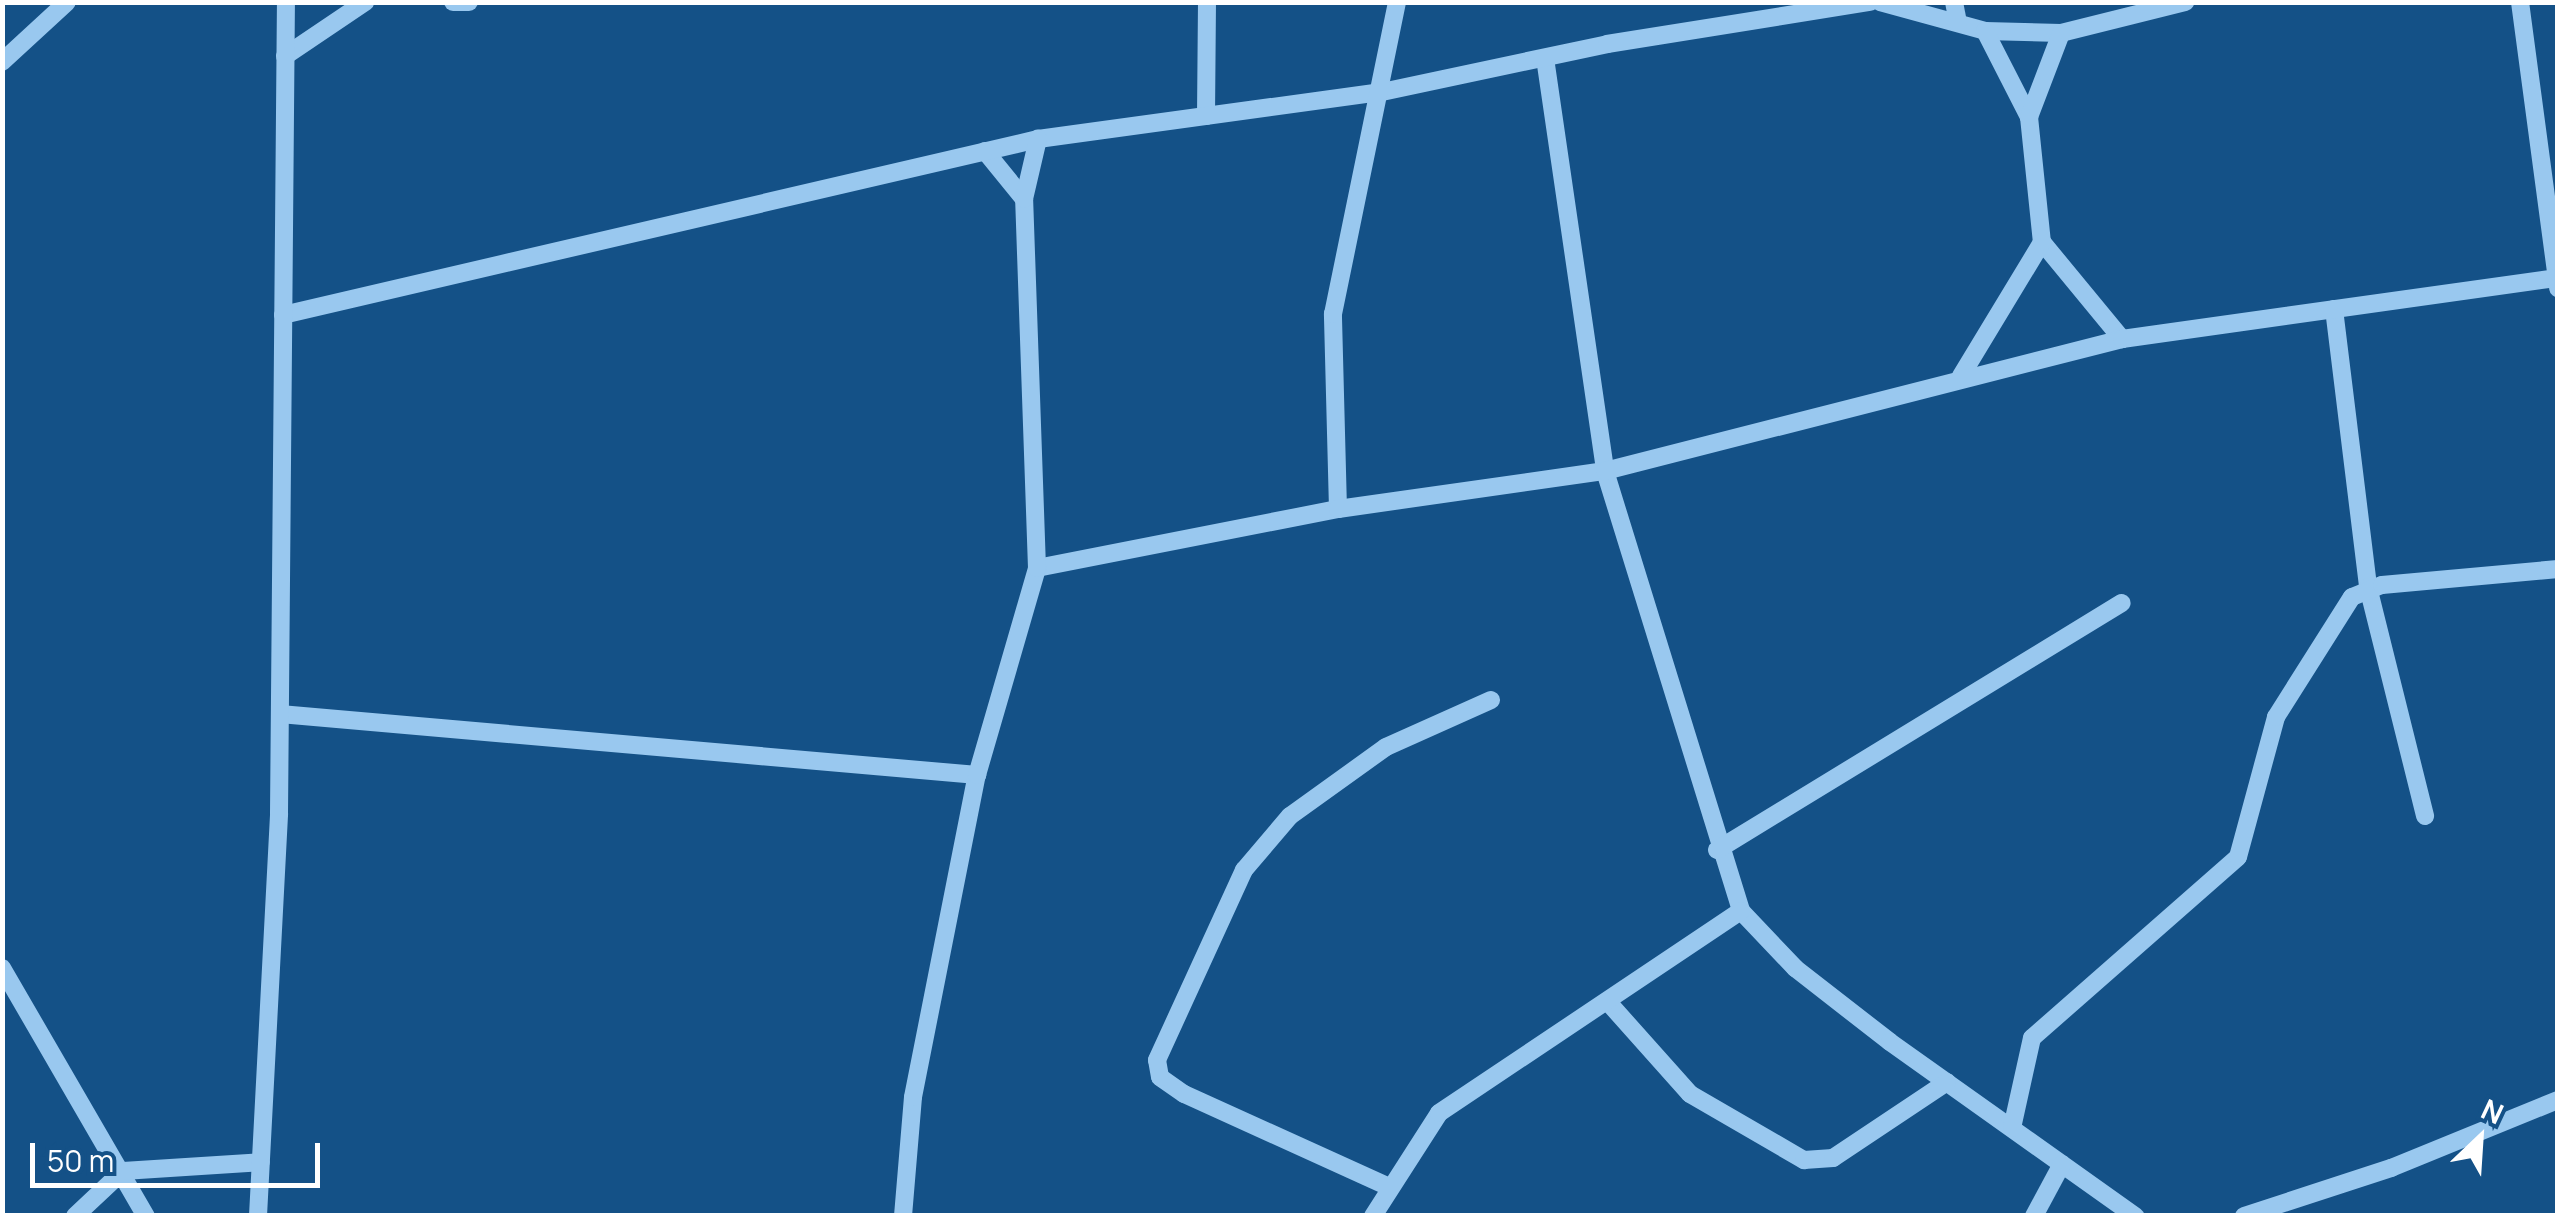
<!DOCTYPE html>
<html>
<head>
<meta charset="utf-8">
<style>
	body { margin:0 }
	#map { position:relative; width:2560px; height:1218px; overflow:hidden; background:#145187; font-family:Manrope,sans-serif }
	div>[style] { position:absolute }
	.minor>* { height:18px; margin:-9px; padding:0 9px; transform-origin:9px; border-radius:9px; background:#99c8ef }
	span { translate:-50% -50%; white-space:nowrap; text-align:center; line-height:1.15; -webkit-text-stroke:10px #145187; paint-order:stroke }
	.frame { position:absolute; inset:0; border:5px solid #fff; pointer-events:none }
	.north { position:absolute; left:2430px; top:1088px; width:100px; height:100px; -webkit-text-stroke:8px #145187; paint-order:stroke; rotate:25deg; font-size:28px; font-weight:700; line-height:40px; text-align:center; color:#fff }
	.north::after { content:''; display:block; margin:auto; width:35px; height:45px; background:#fff; clip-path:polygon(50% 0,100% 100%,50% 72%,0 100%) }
	.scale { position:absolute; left:30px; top:1143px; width:290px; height:45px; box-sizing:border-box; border:5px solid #fff; border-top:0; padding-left:12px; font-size:30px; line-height:35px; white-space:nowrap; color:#fff; -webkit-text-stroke:8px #145187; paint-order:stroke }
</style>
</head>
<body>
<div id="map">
	<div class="minor">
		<i style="left:453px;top:2px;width:16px"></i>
		<i style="left:1880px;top:2px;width:109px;rotate:15.4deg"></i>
		<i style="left:1985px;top:31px;width:76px;rotate:1.5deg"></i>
		<i style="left:2061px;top:33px;width:128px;rotate:-14deg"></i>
		<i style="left:1954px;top:2px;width:21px;rotate:79deg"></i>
		<i style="left:2520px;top:2px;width:289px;rotate:82.4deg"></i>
		<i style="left:1985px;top:31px;width:97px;rotate:62.9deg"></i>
		<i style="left:2029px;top:117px;width:126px;rotate:84.1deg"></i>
		<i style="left:2042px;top:242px;width:126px;rotate:50.5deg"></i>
		<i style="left:285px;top:56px;width:97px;rotate:-34deg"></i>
		<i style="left:1545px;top:58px;width:417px;rotate:81.7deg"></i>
		<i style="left:1605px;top:471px;width:461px;rotate:72.8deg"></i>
		<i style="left:1741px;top:911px;width:79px;rotate:46.5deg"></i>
		<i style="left:1795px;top:968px;width:120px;rotate:37.9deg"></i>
		<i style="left:1890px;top:1042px;width:301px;rotate:35.4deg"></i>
		<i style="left:2px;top:62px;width:88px;rotate:-42.7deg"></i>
		<i style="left:1206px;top:116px;width:114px;rotate:-89.5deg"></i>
		<i style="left:2029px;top:117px;width:90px;rotate:-69.1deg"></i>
		<i style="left:985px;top:151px;width:62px;rotate:50.9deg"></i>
		<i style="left:2334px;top:309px;width:280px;rotate:83deg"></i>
		<i style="left:2368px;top:587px;width:236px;rotate:76deg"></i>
		<i style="left:283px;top:315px;width:775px;rotate:-13.12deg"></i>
		<i style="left:1038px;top:139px;width:347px;rotate:-7.8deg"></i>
		<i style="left:1382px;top:92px;width:230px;rotate:-12deg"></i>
		<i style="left:1607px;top:44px;width:266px;rotate:-9.1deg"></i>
		<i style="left:1961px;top:376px;width:157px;rotate:-58.8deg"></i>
		<i style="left:1338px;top:509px;width:195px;rotate:-91.5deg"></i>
		<i style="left:1333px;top:314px;width:318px;rotate:-78.4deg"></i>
		<i style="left:1037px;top:568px;width:307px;rotate:-11.1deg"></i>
		<i style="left:1338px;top:509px;width:270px;rotate:-8.1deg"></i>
		<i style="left:1605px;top:471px;width:534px;rotate:-14.32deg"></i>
		<i style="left:2122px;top:339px;width:438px;rotate:-8deg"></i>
		<i style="left:280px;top:714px;width:700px;rotate:5deg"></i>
		<i style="left:1717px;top:850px;width:474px;rotate:-31.4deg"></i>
		<i style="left:2px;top:968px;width:287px;rotate:59.9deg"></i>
		<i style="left:1608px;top:1002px;width:123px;rotate:48.3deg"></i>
		<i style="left:1690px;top:1094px;width:132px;rotate:30.1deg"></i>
		<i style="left:1804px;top:1160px;width:29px;rotate:-4deg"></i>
		<i style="left:1833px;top:1158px;width:137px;rotate:-33.7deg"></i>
		<i style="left:2012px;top:1128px;width:92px;rotate:-77.5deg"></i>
		<i style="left:2032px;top:1038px;width:274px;rotate:-41.3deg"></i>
		<i style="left:2238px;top:857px;width:145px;rotate:-74.8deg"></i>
		<i style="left:2276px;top:717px;width:142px;rotate:-57.7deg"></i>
		<i style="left:2352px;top:597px;width:32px;rotate:-22deg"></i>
		<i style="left:2382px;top:585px;width:177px;rotate:-5.2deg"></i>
		<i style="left:1387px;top:1186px;width:223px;rotate:-155.6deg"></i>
		<i style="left:1184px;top:1094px;width:29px;rotate:-145deg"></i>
		<i style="left:1160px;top:1077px;width:17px;rotate:-100deg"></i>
		<i style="left:1157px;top:1060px;width:209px;rotate:-65.4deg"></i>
		<i style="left:1244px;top:870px;width:71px;rotate:-49.6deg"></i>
		<i style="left:1290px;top:816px;width:118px;rotate:-35.7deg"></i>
		<i style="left:1386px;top:747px;width:115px;rotate:-24.1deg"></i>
		<i style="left:75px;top:1216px;width:66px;rotate:-43.2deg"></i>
		<i style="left:123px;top:1171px;width:138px;rotate:-3.7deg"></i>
		<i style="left:258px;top:1216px;width:403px;rotate:-87deg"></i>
		<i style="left:279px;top:814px;width:812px;rotate:-89.51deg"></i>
		<i style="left:903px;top:1216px;width:119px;rotate:-85.2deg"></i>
		<i style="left:913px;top:1097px;width:328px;rotate:-78.8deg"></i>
		<i style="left:977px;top:775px;width:216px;rotate:-73.8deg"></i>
		<i style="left:1037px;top:568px;width:369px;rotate:-92deg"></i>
		<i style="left:1024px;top:199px;width:62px;rotate:-76.9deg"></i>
		<i style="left:1373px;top:1216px;width:122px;rotate:-57.3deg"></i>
		<i style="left:1439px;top:1113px;width:363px;rotate:-33.8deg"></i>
		<i style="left:2034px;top:1216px;width:59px;rotate:-61.7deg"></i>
		<i style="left:2244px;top:1216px;width:155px;rotate:-18.1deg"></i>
		<i style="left:2391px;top:1168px;width:180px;rotate:-22.2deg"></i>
	</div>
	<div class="frame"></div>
	<div class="north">N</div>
	<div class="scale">50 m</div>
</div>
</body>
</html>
